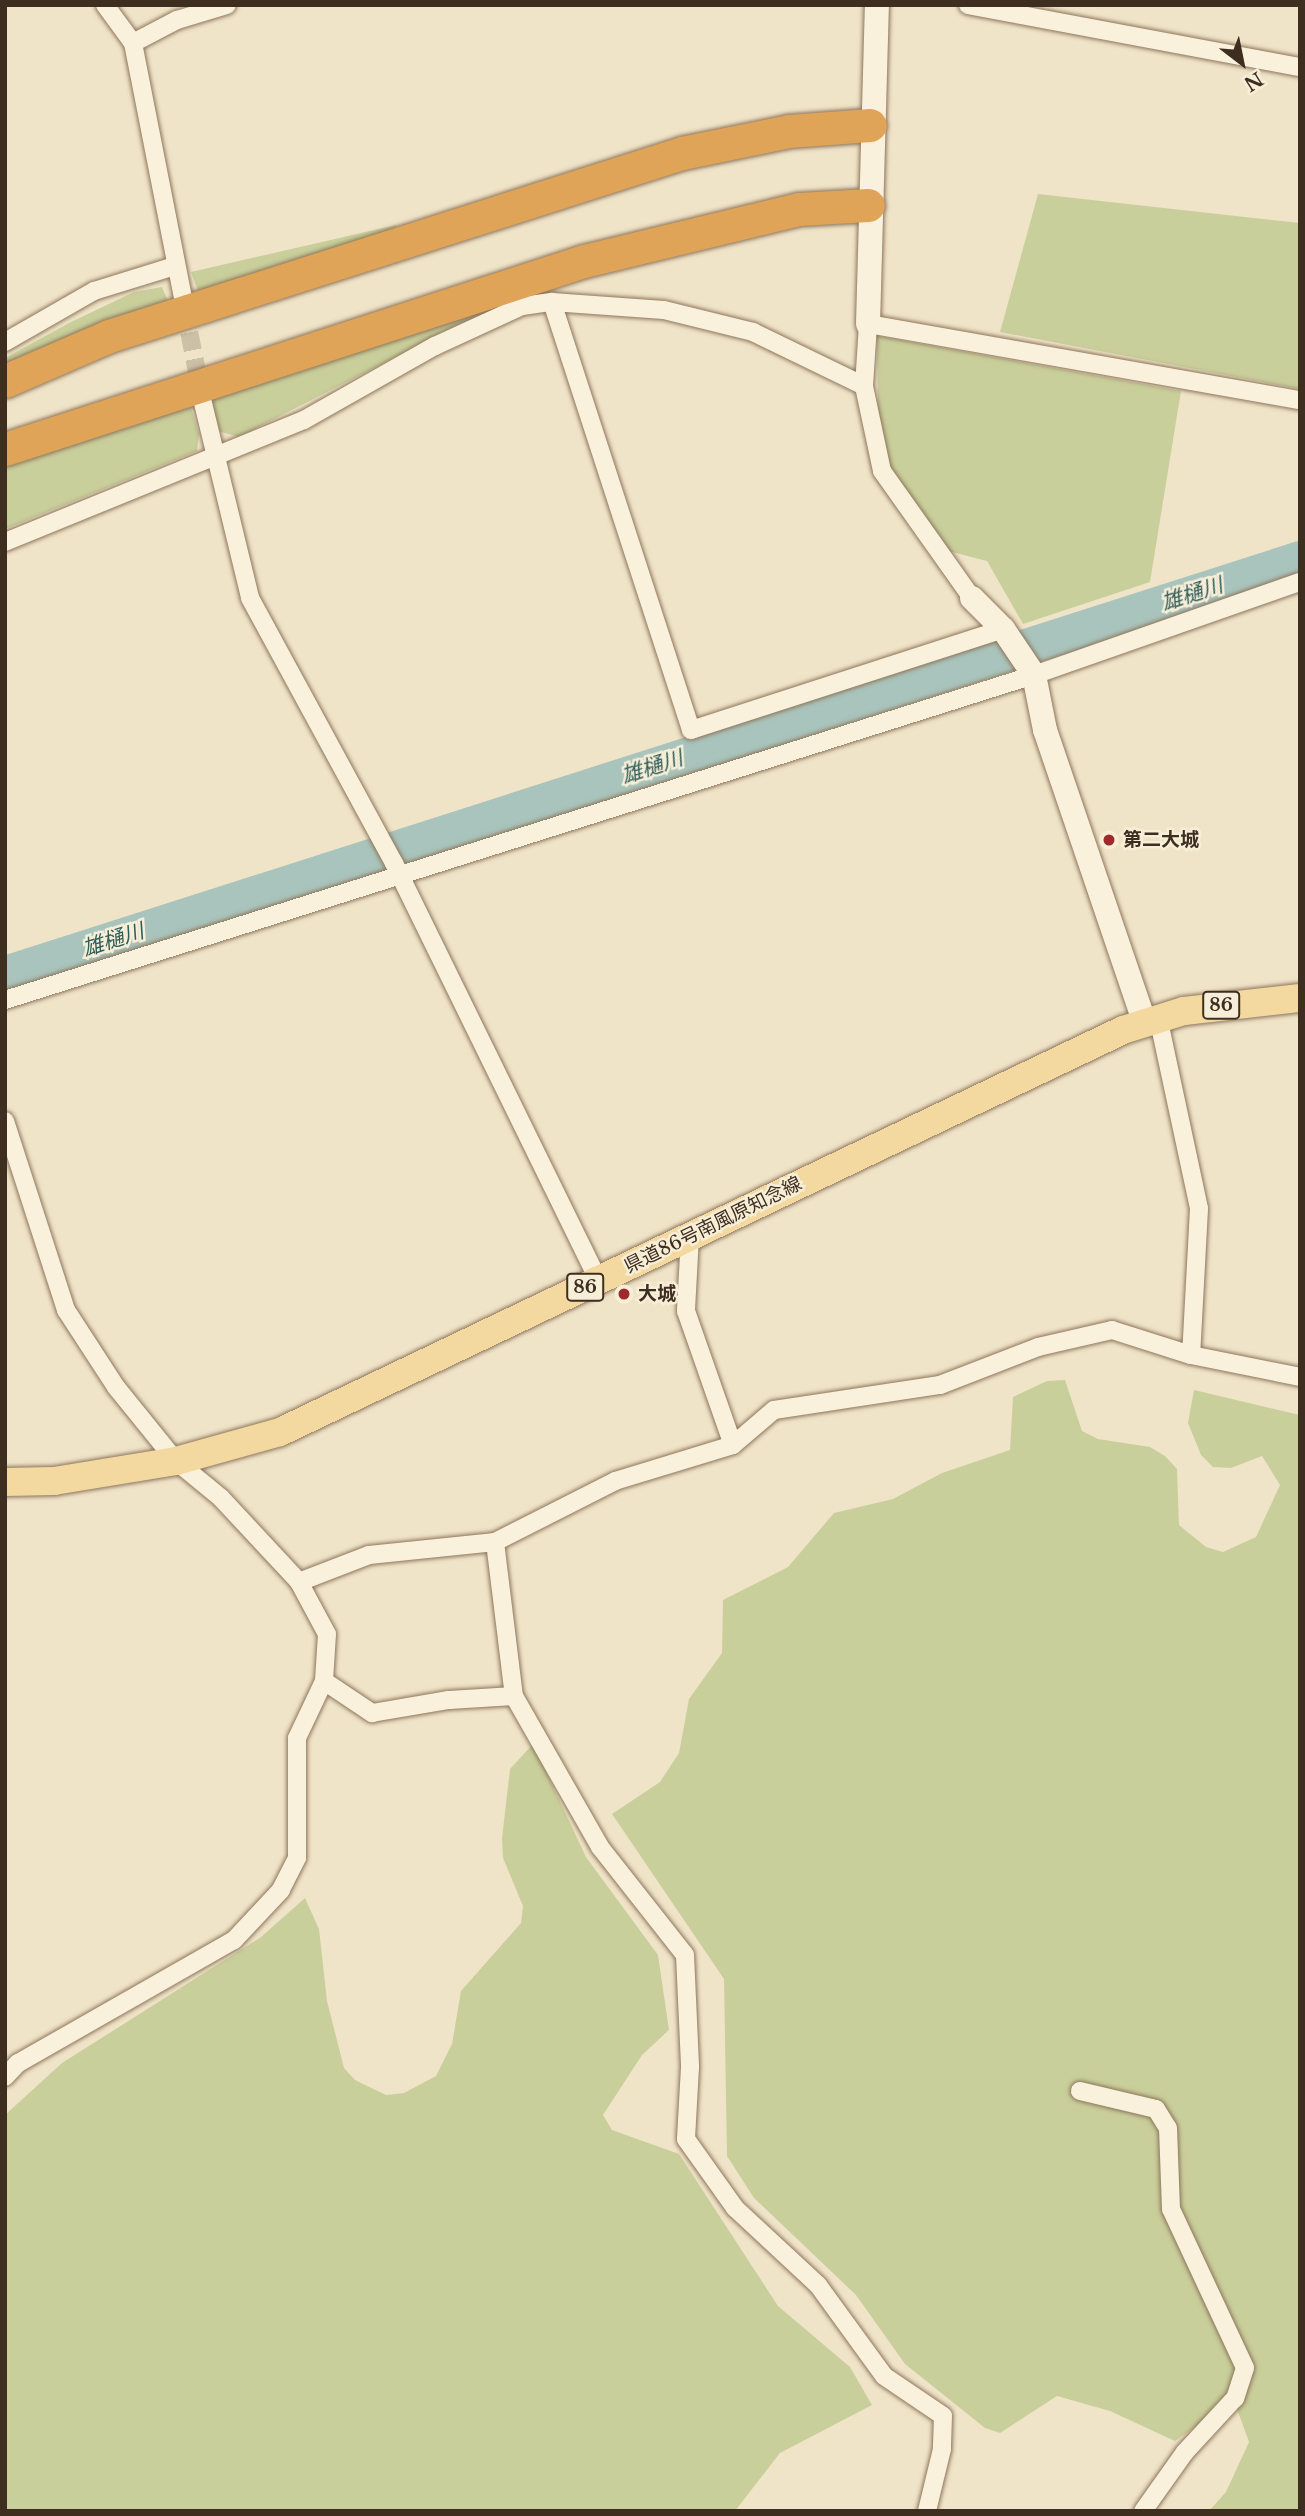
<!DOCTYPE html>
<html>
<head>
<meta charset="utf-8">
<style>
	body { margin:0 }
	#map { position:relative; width:1305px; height:2516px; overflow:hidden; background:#f0e4c8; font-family:"Libre Baskerville","Noto Sans JP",serif }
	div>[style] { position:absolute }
	.green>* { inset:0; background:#c9cf9b }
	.river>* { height:37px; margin:-18.5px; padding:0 18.5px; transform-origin:18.5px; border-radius:18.5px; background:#a9c4bc }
	.street-tunnel>* { height:18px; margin-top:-9px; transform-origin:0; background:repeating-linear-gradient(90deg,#ccc0a6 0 18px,transparent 0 27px) }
	.roads { filter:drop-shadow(0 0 2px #8d765c) drop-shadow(0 0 2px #8d765c) }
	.street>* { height:18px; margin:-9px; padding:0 9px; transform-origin:9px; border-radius:9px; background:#faf1dc }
	.secondary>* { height:24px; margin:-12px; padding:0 12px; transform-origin:12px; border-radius:12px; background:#faf1dc }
	.primary>* { height:28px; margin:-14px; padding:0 14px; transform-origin:14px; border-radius:14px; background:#f3d9a0 }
	.highway>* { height:33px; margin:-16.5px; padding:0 16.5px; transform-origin:16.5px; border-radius:16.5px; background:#e0a458 }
	.dots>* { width:19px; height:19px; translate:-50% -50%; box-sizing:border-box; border:4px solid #f7eed8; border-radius:50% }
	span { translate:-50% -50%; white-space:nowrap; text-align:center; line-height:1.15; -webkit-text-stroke:5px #f7eed8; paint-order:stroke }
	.shield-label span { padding:2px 5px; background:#f7eed8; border:2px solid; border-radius:5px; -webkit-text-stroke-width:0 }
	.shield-label { font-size:18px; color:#3d2e20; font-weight:700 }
	.poi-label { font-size:19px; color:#3d2e20; font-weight:700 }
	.left { translate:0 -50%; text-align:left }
	.street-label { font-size:19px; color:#3d2e20 }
	.water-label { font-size:21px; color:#2f5d5a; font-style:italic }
	.frame { position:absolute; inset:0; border:7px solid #3d2e20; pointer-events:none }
	.north { position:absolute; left:1207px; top:28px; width:70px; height:70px; -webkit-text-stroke:5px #f7eed8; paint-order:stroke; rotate:148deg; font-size:19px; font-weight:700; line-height:28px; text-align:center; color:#3d2e20 }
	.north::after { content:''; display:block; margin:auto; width:24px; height:32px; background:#3d2e20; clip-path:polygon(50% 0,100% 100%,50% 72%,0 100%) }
</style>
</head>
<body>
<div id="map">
	<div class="green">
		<i style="clip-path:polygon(1038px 194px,1300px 223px,1300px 389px,1000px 332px)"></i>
		<i style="clip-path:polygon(396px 225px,395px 231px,200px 296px,191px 272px)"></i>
		<i style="clip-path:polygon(162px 287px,170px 306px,5px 366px,5px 358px,71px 322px,134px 292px)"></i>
		<i style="clip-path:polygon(511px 298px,239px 437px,218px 431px,211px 400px)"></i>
		<i style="clip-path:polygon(877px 336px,1181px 391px,1150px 582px,1023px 624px,987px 561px,948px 551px,889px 468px,878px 421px)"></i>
		<i style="clip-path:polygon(190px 405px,199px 434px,197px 451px,5px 529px,5px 464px)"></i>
		<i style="clip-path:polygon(1065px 1380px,1082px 1431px,1098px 1439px,1150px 1447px,1165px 1456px,1177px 1469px,1179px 1525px,1206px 1547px,1223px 1552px,1256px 1537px,1280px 1485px,1262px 1456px,1231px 1468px,1213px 1467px,1201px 1455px,1188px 1423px,1194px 1390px,1300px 1415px,1300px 2511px,1209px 2511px,1226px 2492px,1249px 2442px,1237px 2409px,1218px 2411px,1175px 2441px,1110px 2411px,1057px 2396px,1000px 2433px,985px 2428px,905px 2364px,856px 2295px,754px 2198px,727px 2156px,724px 1979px,612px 1814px,660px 1782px,679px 1753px,689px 1699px,722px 1653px,723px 1600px,788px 1567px,834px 1513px,893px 1499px,942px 1473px,1010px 1450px,1013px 1397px,1047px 1381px)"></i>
		<i style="clip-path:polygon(533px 1744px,586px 1857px,658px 1955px,669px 2030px,642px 2055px,603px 2115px,612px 2130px,679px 2154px,778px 2306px,850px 2367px,872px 2405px,780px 2453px,735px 2511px,5px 2511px,5px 2115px,62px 2063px,261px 1937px,305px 1898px,319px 1929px,327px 2001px,344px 2068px,355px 2080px,386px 2095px,404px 2093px,436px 2076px,452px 2044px,461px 1991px,521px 1923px,523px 1906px,503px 1858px,502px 1838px,510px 1769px)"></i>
	</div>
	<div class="river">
		<i style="left:5px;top:974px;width:1360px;rotate:-17.77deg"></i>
	</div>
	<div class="street-tunnel">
		<i style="left:184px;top:306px;width:88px;rotate:78.8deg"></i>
	</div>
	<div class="roads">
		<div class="street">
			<i style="left:105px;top:5px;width:47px;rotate:53.6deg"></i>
			<i style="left:133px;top:43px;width:261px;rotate:78.9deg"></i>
			<i style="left:968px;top:5px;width:338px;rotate:10.6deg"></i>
			<i style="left:133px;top:43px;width:50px;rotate:-27.6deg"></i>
			<i style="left:177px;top:20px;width:52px;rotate:-16.7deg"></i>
			<i style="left:552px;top:302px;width:450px;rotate:72deg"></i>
			<i style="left:691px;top:730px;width:328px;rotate:-17.9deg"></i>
			<i style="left:5px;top:342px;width:103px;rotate:-29.8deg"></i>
			<i style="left:94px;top:291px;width:85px;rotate:-17.2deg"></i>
			<i style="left:202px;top:399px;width:205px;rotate:76.4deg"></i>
			<i style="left:250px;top:598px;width:302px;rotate:61.5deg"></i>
			<i style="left:394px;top:863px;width:464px;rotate:63.9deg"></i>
			<i style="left:5px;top:542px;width:323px;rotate:-22.2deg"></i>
			<i style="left:304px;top:420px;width:150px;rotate:-29.5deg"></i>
			<i style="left:435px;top:346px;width:96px;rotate:-24.7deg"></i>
			<i style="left:522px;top:306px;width:30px;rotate:-8deg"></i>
			<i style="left:552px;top:302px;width:112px;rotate:4.1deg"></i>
			<i style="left:664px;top:310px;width:92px;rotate:13.9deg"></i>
			<i style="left:753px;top:332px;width:123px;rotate:25.9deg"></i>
			<i style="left:972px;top:598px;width:156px;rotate:-125.3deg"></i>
			<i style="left:882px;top:471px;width:87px;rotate:-102deg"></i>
			<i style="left:864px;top:386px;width:62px;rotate:-86.3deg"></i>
			<i style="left:868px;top:324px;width:439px;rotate:10deg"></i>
			<i style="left:5px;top:1000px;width:1079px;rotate:-17.53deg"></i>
			<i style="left:1034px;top:675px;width:282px;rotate:-19.3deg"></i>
			<i style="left:1158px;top:1017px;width:196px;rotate:77.9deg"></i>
			<i style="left:1199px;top:1209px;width:146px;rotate:93.1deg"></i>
			<i style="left:5px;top:1121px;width:199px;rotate:72.1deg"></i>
			<i style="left:66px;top:1310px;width:92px;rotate:57deg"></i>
			<i style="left:116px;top:1387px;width:95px;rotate:51deg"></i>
			<i style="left:176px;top:1461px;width:58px;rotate:39.4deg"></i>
			<i style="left:221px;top:1498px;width:115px;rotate:47.1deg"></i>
			<i style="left:299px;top:1582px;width:59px;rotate:61.7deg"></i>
			<i style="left:327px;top:1634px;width:47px;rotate:93.7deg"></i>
			<i style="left:324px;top:1681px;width:63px;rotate:115.3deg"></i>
			<i style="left:297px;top:1738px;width:120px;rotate:90deg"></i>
			<i style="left:297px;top:1858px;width:36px;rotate:117deg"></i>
			<i style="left:281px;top:1890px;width:69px;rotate:133.2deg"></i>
			<i style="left:234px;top:1940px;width:249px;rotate:150.3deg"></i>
			<i style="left:18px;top:2063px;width:19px;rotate:133deg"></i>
			<i style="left:690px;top:1236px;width:75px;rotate:93.1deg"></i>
			<i style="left:686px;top:1311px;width:142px;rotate:70.7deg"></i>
			<i style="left:495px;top:1542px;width:155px;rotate:83deg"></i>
			<i style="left:514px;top:1696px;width:174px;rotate:60.3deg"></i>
			<i style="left:600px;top:1847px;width:137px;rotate:51.8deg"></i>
			<i style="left:685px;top:1955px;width:112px;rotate:87.4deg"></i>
			<i style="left:690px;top:2067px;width:72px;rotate:93.2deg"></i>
			<i style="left:686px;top:2139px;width:85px;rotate:54.6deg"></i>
			<i style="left:735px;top:2208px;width:113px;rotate:42.9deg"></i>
			<i style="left:818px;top:2285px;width:112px;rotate:54deg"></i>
			<i style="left:884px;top:2376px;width:71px;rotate:34.1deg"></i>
			<i style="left:943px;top:2416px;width:33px;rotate:92deg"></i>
			<i style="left:942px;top:2449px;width:64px;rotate:103.6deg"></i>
			<i style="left:299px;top:1582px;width:75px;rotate:-21.1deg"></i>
			<i style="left:369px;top:1555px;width:127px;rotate:-5.9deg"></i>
			<i style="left:495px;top:1542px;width:135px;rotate:-26.9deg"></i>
			<i style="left:615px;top:1481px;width:123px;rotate:-17deg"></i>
			<i style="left:733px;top:1445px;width:54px;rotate:-40.5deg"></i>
			<i style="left:774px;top:1410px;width:168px;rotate:-8.6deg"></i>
			<i style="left:940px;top:1385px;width:105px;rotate:-21.2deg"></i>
			<i style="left:1038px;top:1347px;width:76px;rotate:-12.9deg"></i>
			<i style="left:1112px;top:1330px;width:83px;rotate:17.6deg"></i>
			<i style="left:1191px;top:1355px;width:111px;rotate:11.4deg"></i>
			<i style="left:324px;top:1681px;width:58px;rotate:33.7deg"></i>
			<i style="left:372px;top:1713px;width:78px;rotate:-9.6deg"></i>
			<i style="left:449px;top:1700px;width:65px;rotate:-3.5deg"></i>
			<i style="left:1080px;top:2091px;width:78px;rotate:13.3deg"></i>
			<i style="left:1156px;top:2109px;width:22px;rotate:58deg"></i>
			<i style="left:1168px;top:2128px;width:81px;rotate:87.9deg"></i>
			<i style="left:1171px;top:2209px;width:175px;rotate:65deg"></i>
			<i style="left:1245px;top:2368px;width:32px;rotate:108deg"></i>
			<i style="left:1235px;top:2398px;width:74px;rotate:132.8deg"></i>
			<i style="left:1185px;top:2452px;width:72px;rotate:125.4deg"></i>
		</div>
		<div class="secondary">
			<i style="left:868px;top:324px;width:319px;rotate:-88.4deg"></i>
			<i style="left:972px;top:598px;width:44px;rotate:45deg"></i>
			<i style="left:1003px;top:629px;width:55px;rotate:56deg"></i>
			<i style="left:1034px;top:675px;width:56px;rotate:78.7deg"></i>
			<i style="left:1045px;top:730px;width:307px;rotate:71.2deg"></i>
		</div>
		<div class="primary">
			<i style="left:5px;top:1482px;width:49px;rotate:-1.2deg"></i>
			<i style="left:54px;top:1481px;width:124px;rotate:-9.3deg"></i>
			<i style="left:176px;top:1461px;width:108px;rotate:-15.6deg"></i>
			<i style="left:280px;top:1432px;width:934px;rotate:-25.49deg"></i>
			<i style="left:1123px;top:1030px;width:64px;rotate:-17.3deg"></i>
			<i style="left:1184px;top:1011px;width:117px;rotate:-6.4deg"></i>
		</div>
		<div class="highway">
			<i style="left:5px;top:381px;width:113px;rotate:-23.4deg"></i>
			<i style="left:109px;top:336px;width:602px;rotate:-17.71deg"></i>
			<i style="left:682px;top:153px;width:109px;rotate:-11.6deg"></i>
			<i style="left:789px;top:131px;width:81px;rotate:-4.2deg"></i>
			<i style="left:5px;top:449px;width:609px;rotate:-17.99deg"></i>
			<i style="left:584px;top:261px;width:221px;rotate:-13.6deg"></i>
			<i style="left:799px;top:209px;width:69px;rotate:-3.3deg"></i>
		</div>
	</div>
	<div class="dots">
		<i style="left:1109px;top:840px;background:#9e2a2b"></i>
		<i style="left:624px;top:1294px;background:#9e2a2b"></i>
	</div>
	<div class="shield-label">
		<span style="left:1221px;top:1005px">86</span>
		<span style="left:585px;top:1287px">86</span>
	</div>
	<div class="poi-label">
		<span class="left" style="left:1123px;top:840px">第二大城</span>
		<span class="left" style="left:638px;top:1294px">大城</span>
	</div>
	<div class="street-label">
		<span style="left:713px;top:1225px;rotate:-26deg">県道86号南風原知念線</span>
	</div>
	<div class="water-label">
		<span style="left:1192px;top:594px;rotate:-18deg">雄樋川</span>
		<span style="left:652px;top:767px;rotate:-18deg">雄樋川</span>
		<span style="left:113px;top:940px;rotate:-18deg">雄樋川</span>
	</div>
	<div class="frame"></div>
	<div class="north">N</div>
</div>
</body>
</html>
